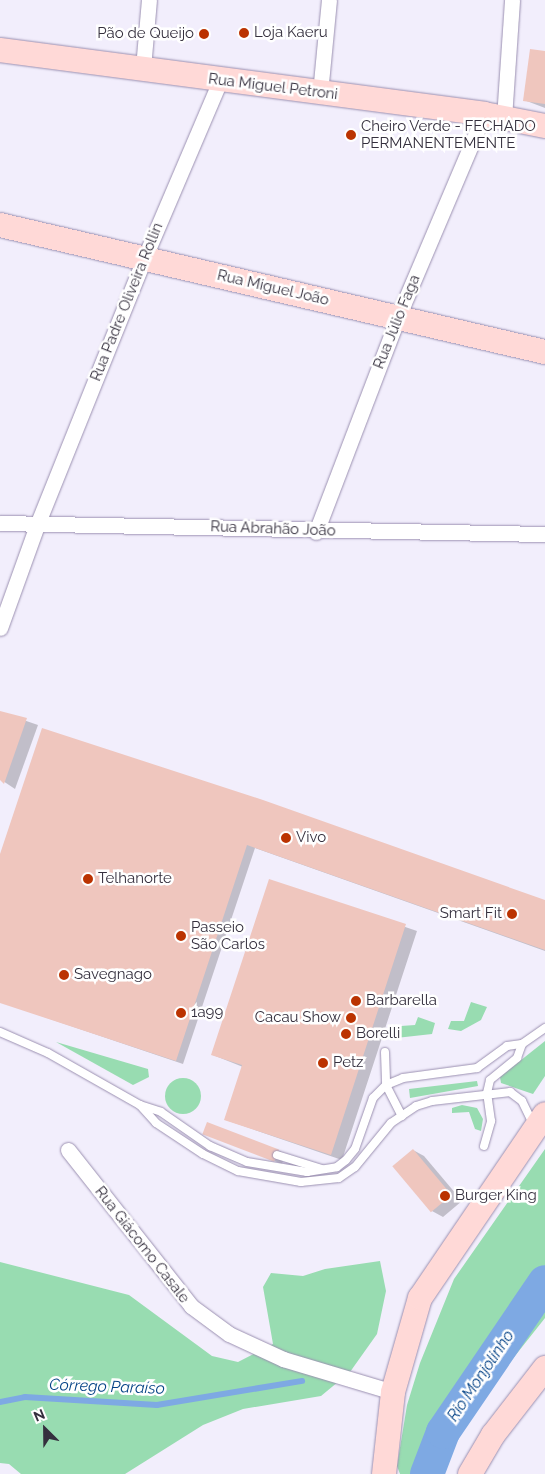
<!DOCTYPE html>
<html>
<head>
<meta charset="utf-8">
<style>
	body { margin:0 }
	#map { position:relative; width:545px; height:1474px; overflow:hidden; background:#f2eefc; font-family:Raleway,sans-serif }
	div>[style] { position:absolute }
	.green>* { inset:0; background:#98dcb1 }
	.round { border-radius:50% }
	.shadow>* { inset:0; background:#0003 }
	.stream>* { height:5.5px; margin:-2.75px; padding:0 2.75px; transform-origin:2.75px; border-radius:2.75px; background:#7ea9e3 }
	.river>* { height:34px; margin:-17px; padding:0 17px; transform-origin:17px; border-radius:17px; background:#7ea9e3 }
	.building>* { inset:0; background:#efc6be; transform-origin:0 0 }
	.roads { filter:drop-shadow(0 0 1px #9b90b1) drop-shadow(0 0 1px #9b90b1) }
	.lane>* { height:8px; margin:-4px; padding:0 4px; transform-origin:4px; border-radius:4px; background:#fff }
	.street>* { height:15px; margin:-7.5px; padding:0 7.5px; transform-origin:7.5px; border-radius:7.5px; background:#fff }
	.primary>* { height:24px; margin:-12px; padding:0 12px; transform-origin:12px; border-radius:12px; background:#ffd9d7 }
	.dots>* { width:14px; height:14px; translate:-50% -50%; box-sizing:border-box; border:2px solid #fff; border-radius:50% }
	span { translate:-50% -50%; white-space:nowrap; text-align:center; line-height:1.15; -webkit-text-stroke:5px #fff; paint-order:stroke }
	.poi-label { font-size:15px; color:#35303e }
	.left { translate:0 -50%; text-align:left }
	.right { translate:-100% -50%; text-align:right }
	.street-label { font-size:15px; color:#35303e }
	.water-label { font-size:16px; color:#054387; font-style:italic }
	.north { position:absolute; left:20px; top:1404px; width:50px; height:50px; -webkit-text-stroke:4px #fff; paint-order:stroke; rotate:337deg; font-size:14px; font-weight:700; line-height:20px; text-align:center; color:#35303e }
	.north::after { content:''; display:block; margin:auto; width:18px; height:22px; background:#35303e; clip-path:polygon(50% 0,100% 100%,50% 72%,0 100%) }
</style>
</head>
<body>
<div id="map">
	<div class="green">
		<i style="clip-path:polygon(471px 1002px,487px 1007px,481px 1020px,461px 1031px,448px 1029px,451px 1021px,464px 1021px)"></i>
		<i style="clip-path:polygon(418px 1017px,435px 1023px,432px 1034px,396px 1038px,401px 1026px,415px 1025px)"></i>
		<i style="clip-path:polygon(545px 1041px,545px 1076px,533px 1094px,501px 1083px,500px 1077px)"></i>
		<i style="clip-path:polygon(56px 1042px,148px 1069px,149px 1077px,133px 1085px)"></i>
		<i class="round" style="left:165px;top:1078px;width:36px;height:36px"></i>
		<i style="clip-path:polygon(477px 1081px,478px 1086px,410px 1098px,409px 1089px)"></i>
		<i style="clip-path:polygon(462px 1105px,477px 1108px,483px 1119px,481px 1131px,475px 1129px,469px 1112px,452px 1113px,452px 1108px)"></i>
		<i style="clip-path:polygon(545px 1149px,545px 1318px,457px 1429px,440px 1466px,426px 1474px,400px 1474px,397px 1466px,407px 1405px,420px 1363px,454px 1279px)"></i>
		<i style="clip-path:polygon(380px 1261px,386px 1291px,377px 1334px,350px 1372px,321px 1396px,243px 1409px,203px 1425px,125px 1474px,21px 1474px,9px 1464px,0 1463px,0 1262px,129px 1295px,212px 1356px,238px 1362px,273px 1344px,263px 1287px,271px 1273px,303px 1276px,325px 1269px)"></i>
	</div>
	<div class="shadow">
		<i style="clip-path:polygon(545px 52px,545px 108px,524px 100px)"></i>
		<i style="clip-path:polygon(0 712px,38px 725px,15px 789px,0 779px)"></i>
		<i style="clip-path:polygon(43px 730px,545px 901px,545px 951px,255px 848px,183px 1064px,0 1002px,0 859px)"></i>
		<i style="clip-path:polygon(270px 881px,417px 931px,342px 1160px,226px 1120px,243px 1067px,213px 1055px)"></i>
		<i style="clip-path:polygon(204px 1133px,278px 1150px,285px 1154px,282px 1164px)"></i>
		<i style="clip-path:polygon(413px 1150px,424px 1156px,462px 1201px,443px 1217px,432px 1211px,394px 1166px)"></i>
	</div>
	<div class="stream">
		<i style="left:0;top:1402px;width:25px;rotate:-11deg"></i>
		<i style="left:25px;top:1397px;width:132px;rotate:3.5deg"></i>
		<i style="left:157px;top:1405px;width:147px;rotate:-9.4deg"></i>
	</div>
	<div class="river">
		<i style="left:427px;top:1474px;width:45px;rotate:-69.1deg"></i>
		<i style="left:443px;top:1432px;width:181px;rotate:-55.8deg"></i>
	</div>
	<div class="building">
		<i style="clip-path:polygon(530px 49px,545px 51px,545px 104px,523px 101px)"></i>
		<i style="clip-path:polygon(0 711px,27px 718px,4px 784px,0 780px)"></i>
		<i style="clip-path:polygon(42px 728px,263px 800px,545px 900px,545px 950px,247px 845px,176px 1061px,0 1003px,0 854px)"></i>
		<i style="clip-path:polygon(269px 879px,406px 924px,331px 1155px,224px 1120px,242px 1065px,211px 1055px)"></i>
		<i style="left:207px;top:1122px;width:77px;height:13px;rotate:21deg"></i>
		<i style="left:413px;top:1149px;width:60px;height:27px;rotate:50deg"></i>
	</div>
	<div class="roads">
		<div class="lane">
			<i style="left:0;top:1032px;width:52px;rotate:23.6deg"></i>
			<i style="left:48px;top:1053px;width:106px;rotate:29.5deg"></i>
			<i style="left:140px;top:1105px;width:22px;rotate:18deg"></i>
			<i style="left:161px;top:1112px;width:60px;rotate:34.8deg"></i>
			<i style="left:210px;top:1146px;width:40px;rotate:23.4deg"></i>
			<i style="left:247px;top:1162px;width:61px;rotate:9.5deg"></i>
			<i style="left:307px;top:1172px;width:30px;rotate:-9deg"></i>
			<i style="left:337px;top:1167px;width:11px;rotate:-38deg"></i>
			<i style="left:346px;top:1160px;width:14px;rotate:-51deg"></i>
			<i style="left:355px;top:1149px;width:54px;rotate:-70.6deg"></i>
			<i style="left:373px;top:1098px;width:18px;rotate:-45deg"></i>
			<i style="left:386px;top:1085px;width:18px;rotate:-22deg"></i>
			<i style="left:403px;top:1078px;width:75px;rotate:-7.7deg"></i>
			<i style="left:477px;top:1068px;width:37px;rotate:-36deg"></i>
			<i style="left:507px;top:1046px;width:15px;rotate:-8deg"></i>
			<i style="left:522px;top:1044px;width:28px;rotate:-35deg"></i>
			<i style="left:385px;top:1052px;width:33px;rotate:88deg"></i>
			<i style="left:386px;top:1085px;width:35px;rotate:63deg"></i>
			<i style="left:140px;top:1105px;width:24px;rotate:48deg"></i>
			<i style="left:156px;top:1123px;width:56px;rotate:33.4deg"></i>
			<i style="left:203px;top:1154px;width:39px;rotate:26deg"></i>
			<i style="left:238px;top:1171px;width:64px;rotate:9.9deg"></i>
			<i style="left:301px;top:1182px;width:38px;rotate:-6deg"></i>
			<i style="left:339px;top:1178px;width:19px;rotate:-35deg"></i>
			<i style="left:355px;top:1167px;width:57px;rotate:-50.7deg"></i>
			<i style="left:391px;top:1123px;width:30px;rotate:-34deg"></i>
			<i style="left:416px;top:1106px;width:17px;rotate:-17deg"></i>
			<i style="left:432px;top:1101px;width:79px;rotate:-6.6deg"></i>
			<i style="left:510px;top:1092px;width:15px;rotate:37deg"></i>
			<i style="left:522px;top:1101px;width:25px;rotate:64deg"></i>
			<i style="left:484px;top:1146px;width:26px;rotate:-74deg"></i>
			<i style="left:491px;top:1121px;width:28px;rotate:-98deg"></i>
			<i style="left:487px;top:1093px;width:13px;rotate:-77deg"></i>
			<i style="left:490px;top:1080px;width:35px;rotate:-39deg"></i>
			<i style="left:517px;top:1058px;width:15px;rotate:-70deg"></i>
			<i style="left:277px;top:1155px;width:47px;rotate:17.3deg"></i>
		</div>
		<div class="street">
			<i style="left:143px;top:68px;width:68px;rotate:-85deg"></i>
			<i style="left:320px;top:93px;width:93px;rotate:-84.5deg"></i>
			<i style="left:504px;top:118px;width:118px;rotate:-86.1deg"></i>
			<i style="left:0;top:523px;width:545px;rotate:1.16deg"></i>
			<i style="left:316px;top:532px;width:230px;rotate:-69.1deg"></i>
			<i style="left:398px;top:317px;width:220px;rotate:-67deg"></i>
			<i style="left:0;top:628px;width:109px;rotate:-70.2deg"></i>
			<i style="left:37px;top:525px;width:287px;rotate:-68.1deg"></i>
			<i style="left:144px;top:259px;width:194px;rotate:-66.9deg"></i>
			<i style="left:68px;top:1150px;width:199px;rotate:51.7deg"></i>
			<i style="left:191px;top:1306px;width:47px;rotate:36.4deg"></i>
			<i style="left:229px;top:1334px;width:60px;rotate:24.8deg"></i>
			<i style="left:283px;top:1359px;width:115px;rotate:16.7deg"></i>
		</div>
		<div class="primary">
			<i style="left:0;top:50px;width:488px;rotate:7.5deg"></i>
			<i style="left:484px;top:114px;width:62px;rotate:11.1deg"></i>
			<i style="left:0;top:225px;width:560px;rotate:13.12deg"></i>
			<i style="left:384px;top:1474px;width:82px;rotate:-83.7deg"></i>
			<i style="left:393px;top:1392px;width:98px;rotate:-74deg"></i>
			<i style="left:420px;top:1298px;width:222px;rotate:-55.8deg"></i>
			<i style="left:470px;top:1474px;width:45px;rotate:-59.5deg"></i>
			<i style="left:493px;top:1435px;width:85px;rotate:-52.2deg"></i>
		</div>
	</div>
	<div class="dots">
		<i style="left:244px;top:33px;background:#bb3301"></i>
		<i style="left:204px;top:34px;background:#bb3301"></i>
		<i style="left:351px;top:135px;background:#bb3301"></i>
		<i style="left:286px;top:838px;background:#bb3301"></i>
		<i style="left:88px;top:879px;background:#bb3301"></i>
		<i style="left:512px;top:914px;background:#bb3301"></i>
		<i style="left:181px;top:936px;background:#bb3301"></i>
		<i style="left:64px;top:975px;background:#bb3301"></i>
		<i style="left:356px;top:1001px;background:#bb3301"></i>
		<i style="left:181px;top:1013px;background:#bb3301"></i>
		<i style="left:351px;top:1018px;background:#bb3301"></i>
		<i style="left:346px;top:1034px;background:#bb3301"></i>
		<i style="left:323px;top:1063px;background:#bb3301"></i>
		<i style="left:445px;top:1196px;background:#bb3301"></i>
	</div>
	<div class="poi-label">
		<span class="left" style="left:254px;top:33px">Loja Kaeru</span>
		<span class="right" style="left:194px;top:34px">Pão de Queijo</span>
		<span class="left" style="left:361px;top:135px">Cheiro Verde - FECHADO<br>PERMANENTEMENTE</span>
		<span class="left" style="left:296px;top:838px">Vivo</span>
		<span class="left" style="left:98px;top:879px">Telhanorte</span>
		<span class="right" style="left:502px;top:914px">Smart Fit</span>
		<span class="left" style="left:191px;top:936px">Passeio<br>São Carlos</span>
		<span class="left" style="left:74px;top:975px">Savegnago</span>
		<span class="left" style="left:366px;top:1001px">Barbarella</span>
		<span class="left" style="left:191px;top:1013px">1a99</span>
		<span class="right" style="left:341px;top:1018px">Cacau Show</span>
		<span class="left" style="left:356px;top:1034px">Borelli</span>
		<span class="left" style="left:333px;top:1063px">Petz</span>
		<span class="left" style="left:455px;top:1196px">Burger King</span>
	</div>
	<div class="street-label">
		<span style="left:273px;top:87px;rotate:7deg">Rua Miguel Petroni</span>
		<span style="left:273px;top:288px;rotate:13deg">Rua Miguel João</span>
		<span style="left:127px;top:302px;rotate:-68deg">Rua Padre Oliveira Rollin</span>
		<span style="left:397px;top:322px;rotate:-68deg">Rua Júlio Faga</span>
		<span style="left:273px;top:529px;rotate:2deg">Rua Abrahão João</span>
		<span style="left:142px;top:1245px;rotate:52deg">Rua Giácomo Casale</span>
	</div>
	<div class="water-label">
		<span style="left:481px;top:1376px;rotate:-56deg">Rio Monjolinho</span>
		<span style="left:107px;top:1387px;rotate:2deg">Córrego Paraíso</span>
	</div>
	<div class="north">N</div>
</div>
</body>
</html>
